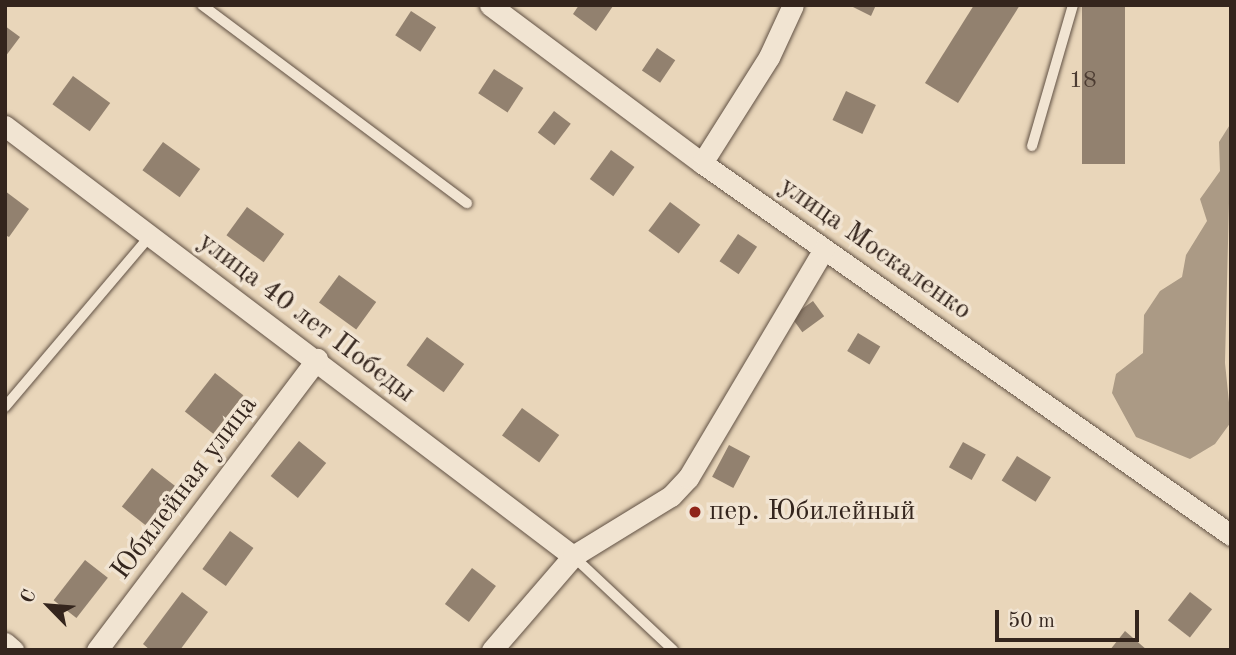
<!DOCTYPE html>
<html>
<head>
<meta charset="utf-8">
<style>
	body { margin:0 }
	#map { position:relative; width:1236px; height:655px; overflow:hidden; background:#e9d6ba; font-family:"Old Standard TT",serif }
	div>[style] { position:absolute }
	.water>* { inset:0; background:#ab9a85 }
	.building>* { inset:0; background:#92816f; transform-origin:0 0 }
	.roads { filter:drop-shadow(0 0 2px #615144) drop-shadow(0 0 2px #615144) }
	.service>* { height:10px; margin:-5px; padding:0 5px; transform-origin:5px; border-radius:5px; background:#f1e4d2 }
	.minor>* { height:21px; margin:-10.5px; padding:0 10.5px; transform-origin:10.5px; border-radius:10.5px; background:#f1e4d2 }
	.dots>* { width:19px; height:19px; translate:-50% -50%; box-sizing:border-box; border:4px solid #f1e4d2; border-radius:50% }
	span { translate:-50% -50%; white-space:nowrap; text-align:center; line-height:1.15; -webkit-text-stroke:7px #f1e4d2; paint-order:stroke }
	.number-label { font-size:24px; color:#4c3c32 }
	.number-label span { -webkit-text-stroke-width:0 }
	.street-label { font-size:28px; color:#34251d }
	.poi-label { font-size:28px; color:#34251d }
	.left { translate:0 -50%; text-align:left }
	.frame { position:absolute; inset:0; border:7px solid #34251d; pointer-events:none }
	.north { position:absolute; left:14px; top:571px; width:70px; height:70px; -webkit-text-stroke:5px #f1e4d2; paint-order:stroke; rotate:295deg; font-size:19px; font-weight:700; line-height:28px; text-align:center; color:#34251d }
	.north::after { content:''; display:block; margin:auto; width:24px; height:32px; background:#34251d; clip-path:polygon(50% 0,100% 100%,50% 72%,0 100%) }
	.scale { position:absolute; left:995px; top:610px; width:144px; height:32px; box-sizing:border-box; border:4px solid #34251d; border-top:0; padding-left:9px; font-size:21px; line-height:24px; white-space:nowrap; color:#34251d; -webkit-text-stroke:5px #f1e4d2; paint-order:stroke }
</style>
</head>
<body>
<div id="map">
	<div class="water">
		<i style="clip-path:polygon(1231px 123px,1225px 363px,1231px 422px,1215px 444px,1190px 459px,1136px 437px,1112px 393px,1116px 374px,1143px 353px,1144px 315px,1160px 291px,1182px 277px,1186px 255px,1207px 221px,1200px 199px,1220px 171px,1219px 142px)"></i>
	</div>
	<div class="building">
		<i style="clip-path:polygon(579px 5px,612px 5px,613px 6px,596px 31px,573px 14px)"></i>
		<i style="clip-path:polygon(849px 5px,876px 5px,871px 16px)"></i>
		<i style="clip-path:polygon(974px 5px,1020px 5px,958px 103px,925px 83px)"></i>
		<i style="left:1082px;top:5px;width:43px;height:159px"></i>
		<i style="left:411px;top:11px;width:30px;height:29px;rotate:33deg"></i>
		<i style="clip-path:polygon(5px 26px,20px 37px,5px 57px)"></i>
		<i style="left:657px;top:48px;width:22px;height:27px;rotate:34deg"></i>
		<i style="left:494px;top:69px;width:35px;height:29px;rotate:33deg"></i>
		<i style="left:73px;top:76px;width:46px;height:35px;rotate:36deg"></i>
		<i style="left:846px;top:91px;width:33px;height:32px;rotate:25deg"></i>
		<i style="left:554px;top:111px;width:21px;height:27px;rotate:37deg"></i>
		<i style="left:163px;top:142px;width:46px;height:35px;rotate:36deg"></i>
		<i style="left:611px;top:150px;width:29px;height:36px;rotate:36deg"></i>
		<i style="clip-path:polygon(5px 191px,29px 209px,9px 237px,5px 235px)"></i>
		<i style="left:670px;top:202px;width:38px;height:36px;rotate:37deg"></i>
		<i style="left:247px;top:207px;width:46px;height:35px;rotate:36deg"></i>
		<i style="left:738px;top:234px;width:23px;height:33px;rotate:34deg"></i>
		<i style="left:339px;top:275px;width:46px;height:34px;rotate:36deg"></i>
		<i style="left:813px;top:301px;width:19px;height:27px;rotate:54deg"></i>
		<i style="left:858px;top:333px;width:26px;height:21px;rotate:31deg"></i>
		<i style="left:427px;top:337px;width:46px;height:35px;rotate:36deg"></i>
		<i style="left:215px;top:373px;width:36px;height:49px;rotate:38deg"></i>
		<i style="left:522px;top:408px;width:46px;height:34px;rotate:36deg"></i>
		<i style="left:299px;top:441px;width:35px;height:45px;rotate:39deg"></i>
		<i style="left:963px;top:442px;width:26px;height:29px;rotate:29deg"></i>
		<i style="left:729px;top:445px;width:24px;height:36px;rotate:28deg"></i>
		<i style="left:1017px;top:456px;width:40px;height:29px;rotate:32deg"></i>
		<i style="left:152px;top:468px;width:31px;height:49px;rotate:38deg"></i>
		<i style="left:230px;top:531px;width:29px;height:47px;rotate:36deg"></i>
		<i style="left:85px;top:560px;width:29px;height:51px;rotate:38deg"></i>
		<i style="left:472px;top:568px;width:30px;height:45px;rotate:37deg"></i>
		<i style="clip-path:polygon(182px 592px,208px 612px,180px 650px,150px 650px,143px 644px)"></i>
		<i style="left:1190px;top:592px;width:28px;height:36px;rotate:38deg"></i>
		<i style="clip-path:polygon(1125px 631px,1147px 650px,1110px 650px)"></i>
	</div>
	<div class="roads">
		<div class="service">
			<i style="left:202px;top:5px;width:331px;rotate:36.8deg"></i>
			<i style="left:1032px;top:146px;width:147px;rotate:-73.8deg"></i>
			<i style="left:5px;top:407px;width:224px;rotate:-49.7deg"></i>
			<i style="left:573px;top:556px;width:137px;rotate:43.2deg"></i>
		</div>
		<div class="minor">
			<i style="left:490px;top:5px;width:264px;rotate:36.7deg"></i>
			<i style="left:702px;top:163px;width:647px;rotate:35.12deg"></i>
			<i style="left:5px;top:126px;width:712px;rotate:37.13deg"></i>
			<i style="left:702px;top:163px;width:125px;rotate:-57.7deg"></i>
			<i style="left:769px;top:57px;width:57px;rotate:-65.2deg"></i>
			<i style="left:5px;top:643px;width:11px;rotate:41deg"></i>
			<i style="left:97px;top:650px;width:365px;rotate:-52.9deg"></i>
			<i style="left:492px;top:650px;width:124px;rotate:-49.2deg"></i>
			<i style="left:573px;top:556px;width:115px;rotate:-31.5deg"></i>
			<i style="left:671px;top:496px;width:25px;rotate:-47deg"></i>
			<i style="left:688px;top:478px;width:266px;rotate:-59.3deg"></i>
		</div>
	</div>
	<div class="dots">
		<i style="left:695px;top:512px;background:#8f2418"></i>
	</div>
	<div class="number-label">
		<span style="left:1083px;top:82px">18</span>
	</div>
	<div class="street-label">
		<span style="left:875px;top:249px;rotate:35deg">улица Москаленко</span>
		<span style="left:306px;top:318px;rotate:37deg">улица 40 лет Победы</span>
		<span style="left:185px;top:488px;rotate:-53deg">Юбилейная улица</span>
	</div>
	<div class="poi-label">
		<span class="left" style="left:709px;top:512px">пер. Юбилейный</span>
	</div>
	<div class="frame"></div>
	<div class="north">С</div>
	<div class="scale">50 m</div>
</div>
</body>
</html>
